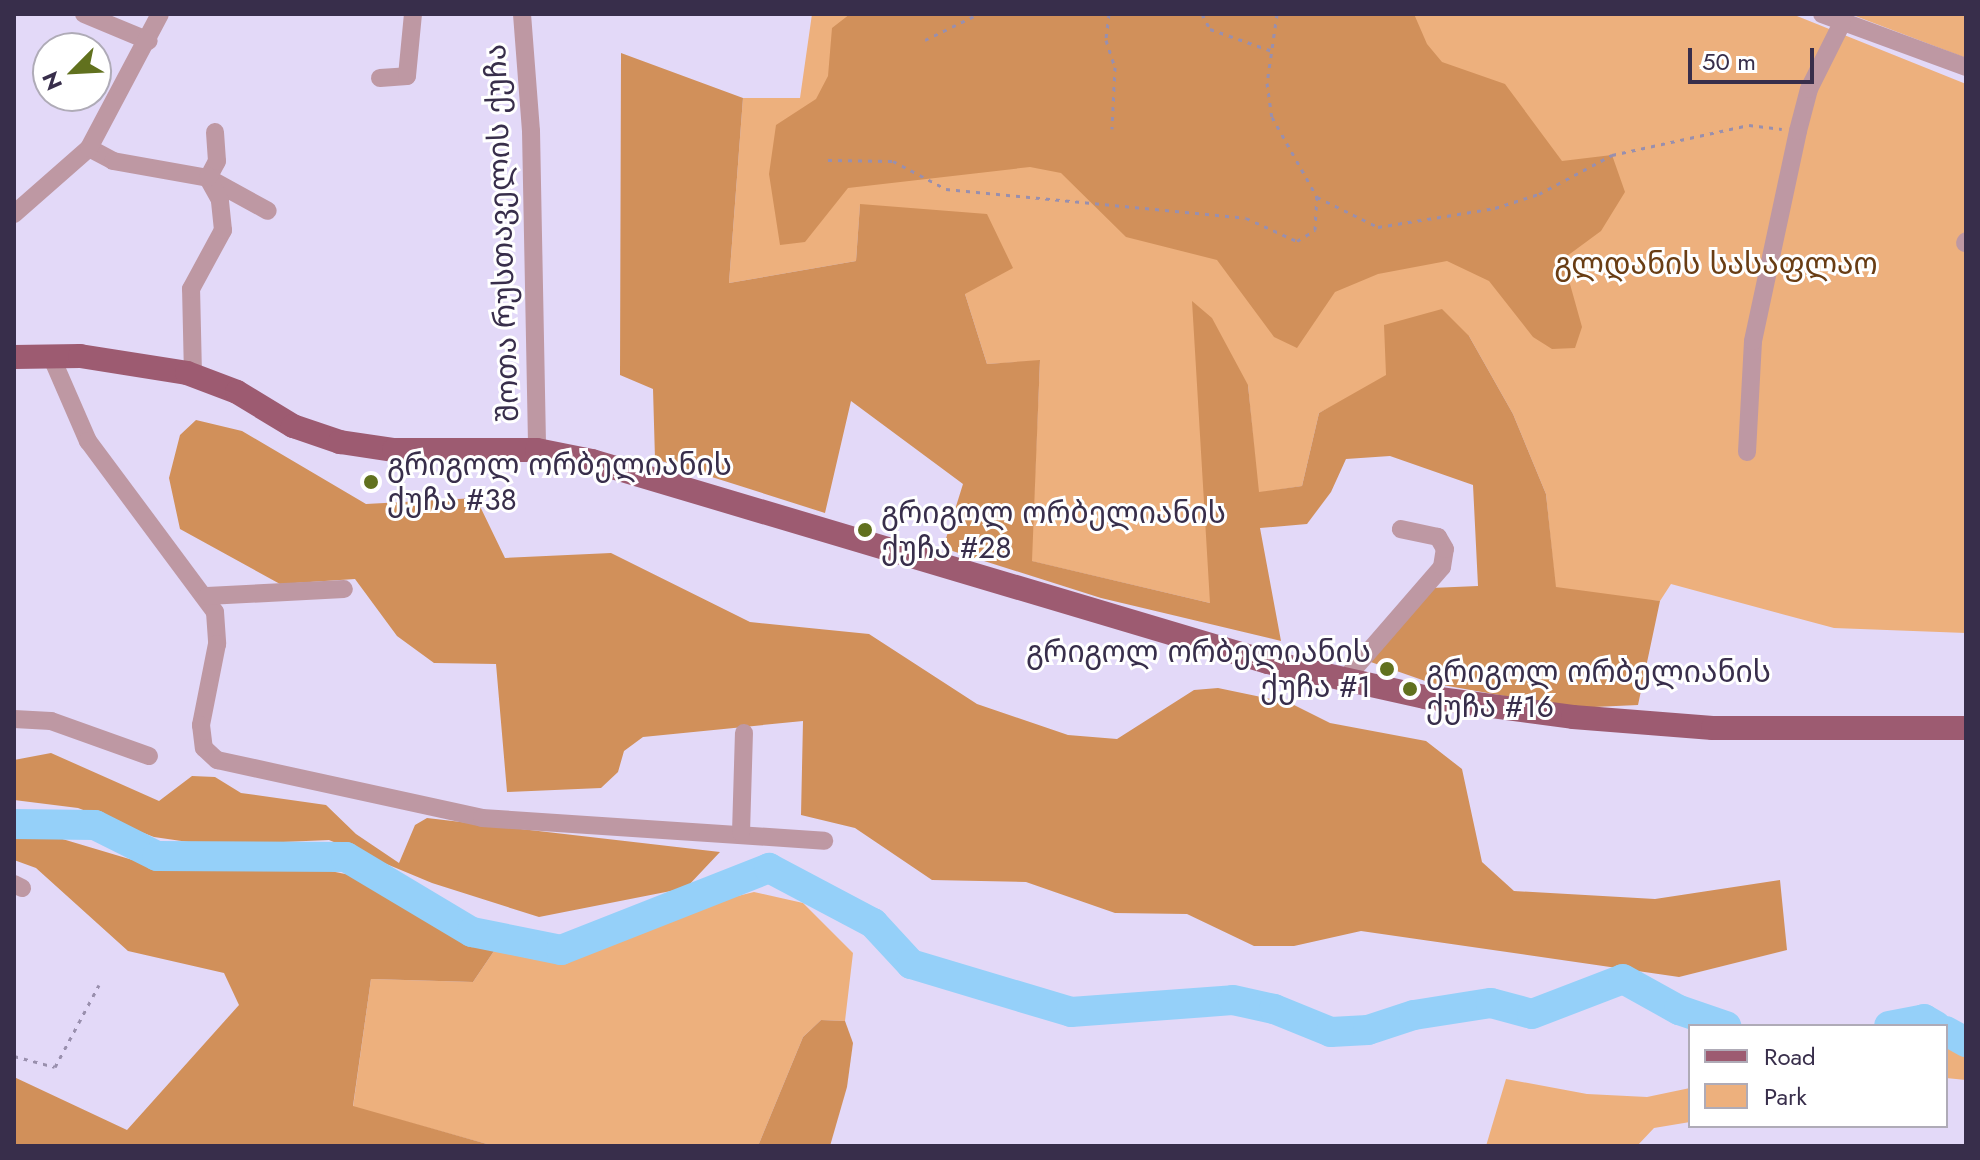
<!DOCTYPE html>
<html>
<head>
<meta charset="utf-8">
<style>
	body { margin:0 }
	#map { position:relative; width:1980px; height:1160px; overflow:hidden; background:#e3d9f8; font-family:Jost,"Noto Sans Georgian",sans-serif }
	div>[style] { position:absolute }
	.green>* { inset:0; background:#edb07d }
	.forest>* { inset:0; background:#d1905a }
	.river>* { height:30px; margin:-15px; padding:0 15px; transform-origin:15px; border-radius:15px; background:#95d0f9 }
	.path>* { height:3px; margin-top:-1.5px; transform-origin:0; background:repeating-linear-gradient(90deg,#998fad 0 4px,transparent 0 10px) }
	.minor>* { height:18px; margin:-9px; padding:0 9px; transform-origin:9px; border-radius:9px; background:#be98a3 }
	.major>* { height:24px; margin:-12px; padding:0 12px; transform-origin:12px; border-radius:12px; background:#9d5b71 }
	.dots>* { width:22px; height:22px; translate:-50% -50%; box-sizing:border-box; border:4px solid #fff; border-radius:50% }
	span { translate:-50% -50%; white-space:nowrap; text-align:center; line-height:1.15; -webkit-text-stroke:6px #fff; paint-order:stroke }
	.street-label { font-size:30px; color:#382e4b }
	.park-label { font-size:30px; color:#693d14 }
	.poi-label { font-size:30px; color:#382e4b }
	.left { translate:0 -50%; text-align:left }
	.right { translate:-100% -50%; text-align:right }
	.frame { position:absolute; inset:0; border:16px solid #382e4b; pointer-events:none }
	.legend { position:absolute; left:1688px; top:1024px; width:260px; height:104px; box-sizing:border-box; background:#fff; border:2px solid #afabb7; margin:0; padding:10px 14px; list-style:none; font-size:24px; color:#382e4b }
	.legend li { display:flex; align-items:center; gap:16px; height:40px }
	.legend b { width:40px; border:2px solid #afabb7 }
	.north { position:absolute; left:32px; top:32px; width:80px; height:80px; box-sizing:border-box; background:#fff; border:2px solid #afabb7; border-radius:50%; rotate:246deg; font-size:22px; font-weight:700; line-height:32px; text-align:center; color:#382e4b }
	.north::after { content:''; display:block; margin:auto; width:28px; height:36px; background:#61711e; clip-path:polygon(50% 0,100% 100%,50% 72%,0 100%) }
	.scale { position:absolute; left:1688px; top:48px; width:126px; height:36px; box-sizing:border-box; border:4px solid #382e4b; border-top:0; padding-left:10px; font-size:24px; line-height:28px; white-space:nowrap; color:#382e4b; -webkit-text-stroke:6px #fff; paint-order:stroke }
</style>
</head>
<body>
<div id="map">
	<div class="green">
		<i style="clip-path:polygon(812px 14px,1792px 14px,1966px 84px,1966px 633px,1834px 628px,1671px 584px,1660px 601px,1556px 594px,1546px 494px,1513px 414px,1469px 336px,1319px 413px,1302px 486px,1258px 493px,1248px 385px,1210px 603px,1031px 561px,1040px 361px,987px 364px,965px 294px,860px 205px,856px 261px,729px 283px,743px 98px,800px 98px)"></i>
		<i style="clip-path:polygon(1850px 14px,1966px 14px,1966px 58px)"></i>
		<i style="clip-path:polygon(754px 892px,803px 903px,853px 953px,845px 1021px,821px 1020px,803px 1037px,758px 1146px,494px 1146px,353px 1107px,371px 979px,473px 982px,494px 951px,538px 960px,600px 945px,677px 911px)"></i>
		<i style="clip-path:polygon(1946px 1047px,1966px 1057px,1966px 1080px,1946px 1078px)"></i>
		<i style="clip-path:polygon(1506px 1079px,1587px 1094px,1647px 1097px,1690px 1088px,1690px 1122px,1654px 1128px,1637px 1146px,1486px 1146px)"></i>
	</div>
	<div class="forest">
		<i style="clip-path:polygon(850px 14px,1414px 14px,1427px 44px,1442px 62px,1505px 84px,1562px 161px,1612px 155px,1625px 192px,1601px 231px,1563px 259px,1582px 327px,1575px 348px,1552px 349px,1533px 337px,1489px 281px,1447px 261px,1378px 274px,1335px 292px,1297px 348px,1274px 337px,1217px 260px,1126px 237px,1061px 173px,1030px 167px,848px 188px,805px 242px,780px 245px,769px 174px,776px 125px,816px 99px,828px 76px,832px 28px)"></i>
		<i style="clip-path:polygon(621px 53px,743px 98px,729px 283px,856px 261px,860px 204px,987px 214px,1013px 268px,965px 294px,987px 364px,1040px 360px,1032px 561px,1210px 603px,1192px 301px,1212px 318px,1248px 385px,1259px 492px,1302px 486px,1319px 413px,1386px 375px,1384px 325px,1442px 309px,1469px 336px,1513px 414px,1546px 494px,1556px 587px,1660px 601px,1638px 705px,1572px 708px,1431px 683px,1365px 660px,1431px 588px,1478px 586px,1473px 485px,1390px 456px,1346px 459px,1331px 492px,1307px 524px,1260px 528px,1281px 641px,1101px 598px,943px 548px,963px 484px,851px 401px,825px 513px,655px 459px,653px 389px,620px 375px)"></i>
		<i style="clip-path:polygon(196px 420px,242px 431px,366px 504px,476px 498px,505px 558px,611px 553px,750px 622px,869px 634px,977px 704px,1068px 735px,1117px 739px,1194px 690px,1218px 688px,1290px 703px,1330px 723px,1426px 741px,1462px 769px,1482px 862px,1514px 891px,1655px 899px,1780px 880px,1787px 950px,1679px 977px,1361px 931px,1294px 946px,1254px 946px,1187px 914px,1115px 913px,1026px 882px,932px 880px,855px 828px,801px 815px,803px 721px,643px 737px,624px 751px,618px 772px,601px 788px,507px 792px,496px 664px,434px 663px,397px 636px,355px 579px,280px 584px,180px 529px,169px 478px,180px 435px)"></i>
		<i style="clip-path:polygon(51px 753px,159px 801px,192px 776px,215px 777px,241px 793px,326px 805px,356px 834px,399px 863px,415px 825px,427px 818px,720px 852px,686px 888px,539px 917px,432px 883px,329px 840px,209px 845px,154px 837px,78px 808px,14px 800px,14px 760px)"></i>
		<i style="clip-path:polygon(14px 832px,49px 835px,146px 864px,291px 863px,350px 875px,474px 947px,494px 951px,473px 982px,371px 979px,353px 1106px,494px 1146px,14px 1146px,14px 1077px,127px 1130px,239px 1005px,224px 973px,128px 951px,36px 868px,14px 860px)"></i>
		<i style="clip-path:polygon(821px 1020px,845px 1021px,853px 1043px,847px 1087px,830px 1146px,758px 1146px,803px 1037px)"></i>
	</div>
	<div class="river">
		<i style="left:14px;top:824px;width:81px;rotate:0.7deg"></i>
		<i style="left:95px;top:825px;width:69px;rotate:26.6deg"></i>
		<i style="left:157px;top:856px;width:189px;rotate:0.3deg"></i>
		<i style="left:346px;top:857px;width:147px;rotate:30.8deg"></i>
		<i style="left:472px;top:932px;width:91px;rotate:11.4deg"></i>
		<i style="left:561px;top:950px;width:224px;rotate:-21.5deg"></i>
		<i style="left:769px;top:868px;width:118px;rotate:27.9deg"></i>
		<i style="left:873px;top:923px;width:56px;rotate:47.2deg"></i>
		<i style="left:911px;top:964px;width:167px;rotate:16.7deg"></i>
		<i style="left:1071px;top:1012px;width:162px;rotate:-4.2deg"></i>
		<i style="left:1233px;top:1000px;width:42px;rotate:12.4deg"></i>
		<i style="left:1274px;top:1009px;width:61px;rotate:22deg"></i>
		<i style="left:1331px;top:1032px;width:37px;rotate:-3deg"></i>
		<i style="left:1368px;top:1030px;width:48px;rotate:-18.1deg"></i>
		<i style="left:1414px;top:1015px;width:78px;rotate:-8.9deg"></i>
		<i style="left:1491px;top:1003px;width:42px;rotate:15deg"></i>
		<i style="left:1532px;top:1014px;width:97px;rotate:-21deg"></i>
		<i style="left:1623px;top:979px;width:64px;rotate:29deg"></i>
		<i style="left:1679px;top:1010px;width:50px;rotate:18.8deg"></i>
		<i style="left:1889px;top:1026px;width:36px;rotate:-11deg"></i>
		<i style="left:1924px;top:1019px;width:14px;rotate:30deg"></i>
		<i style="left:1946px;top:1031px;width:23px;rotate:29deg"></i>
	</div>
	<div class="path">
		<i style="left:1109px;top:14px;width:26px;rotate:97deg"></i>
		<i style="left:1106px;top:40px;width:28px;rotate:72deg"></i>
		<i style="left:1115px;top:67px;width:62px;rotate:92.8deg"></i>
		<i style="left:1202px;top:14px;width:17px;rotate:62deg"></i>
		<i style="left:1210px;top:29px;width:66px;rotate:19.5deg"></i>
		<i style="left:1277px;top:14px;width:70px;rotate:98.2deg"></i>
		<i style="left:1267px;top:83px;width:34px;rotate:82deg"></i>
		<i style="left:1272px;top:117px;width:92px;rotate:60.6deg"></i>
		<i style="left:1317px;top:197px;width:68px;rotate:26.2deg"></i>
		<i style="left:1378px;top:227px;width:119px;rotate:-9.2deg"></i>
		<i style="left:1495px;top:208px;width:46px;rotate:-17.7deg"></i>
		<i style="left:1539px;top:194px;width:83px;rotate:-28.1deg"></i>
		<i style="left:1612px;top:155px;width:140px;rotate:-12.4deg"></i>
		<i style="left:1749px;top:125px;width:33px;rotate:7deg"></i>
		<i style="left:925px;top:40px;width:59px;rotate:-26.1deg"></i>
		<i style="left:828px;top:160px;width:65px;rotate:0.9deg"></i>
		<i style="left:893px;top:161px;width:60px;rotate:27.8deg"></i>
		<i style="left:946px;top:189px;width:301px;rotate:5.5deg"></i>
		<i style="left:1246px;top:218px;width:56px;rotate:24.3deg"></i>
		<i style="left:1297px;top:241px;width:21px;rotate:-31deg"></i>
		<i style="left:1315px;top:230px;width:33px;rotate:-87deg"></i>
		<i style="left:14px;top:1056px;width:42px;rotate:15deg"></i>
		<i style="left:55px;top:1067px;width:93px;rotate:-61.8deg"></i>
	</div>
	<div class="minor">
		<i style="left:84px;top:14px;width:70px;rotate:22.6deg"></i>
		<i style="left:522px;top:14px;width:117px;rotate:85.6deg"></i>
		<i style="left:531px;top:131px;width:319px;rotate:88.9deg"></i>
		<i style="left:1822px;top:14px;width:153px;rotate:20.2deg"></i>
		<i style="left:380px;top:78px;width:27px;rotate:-4deg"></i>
		<i style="left:407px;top:76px;width:62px;rotate:-84.5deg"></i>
		<i style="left:89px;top:148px;width:27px;rotate:28deg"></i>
		<i style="left:113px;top:161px;width:97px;rotate:10.1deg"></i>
		<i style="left:208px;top:178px;width:68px;rotate:28.8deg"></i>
		<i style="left:14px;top:214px;width:100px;rotate:-41.3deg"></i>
		<i style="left:89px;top:148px;width:152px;rotate:-62.1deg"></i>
		<i style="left:1965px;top:243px;width:2px;rotate:-63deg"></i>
		<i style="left:51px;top:356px;width:93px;rotate:66.5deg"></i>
		<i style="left:88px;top:441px;width:213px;rotate:53.4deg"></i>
		<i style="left:215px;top:612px;width:32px;rotate:86deg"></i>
		<i style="left:217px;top:644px;width:83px;rotate:101.2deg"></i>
		<i style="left:201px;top:725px;width:23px;rotate:83deg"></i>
		<i style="left:204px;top:748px;width:18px;rotate:43deg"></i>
		<i style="left:217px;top:760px;width:271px;rotate:12.3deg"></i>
		<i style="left:482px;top:818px;width:343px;rotate:3.8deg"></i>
		<i style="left:193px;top:375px;width:86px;rotate:-91.3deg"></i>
		<i style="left:191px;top:289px;width:67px;rotate:-61.5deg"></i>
		<i style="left:223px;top:230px;width:30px;rotate:-96deg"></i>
		<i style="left:220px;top:200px;width:25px;rotate:-119deg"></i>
		<i style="left:208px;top:178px;width:19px;rotate:-62deg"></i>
		<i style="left:217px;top:161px;width:29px;rotate:-94deg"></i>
		<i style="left:1747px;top:452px;width:111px;rotate:-86.9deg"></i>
		<i style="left:1753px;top:341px;width:215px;rotate:-77.9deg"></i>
		<i style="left:1798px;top:131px;width:43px;rotate:-75.3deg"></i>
		<i style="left:1809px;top:89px;width:74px;rotate:-63.4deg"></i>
		<i style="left:207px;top:596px;width:137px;rotate:-2.9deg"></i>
		<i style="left:1345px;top:679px;width:148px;rotate:-49.1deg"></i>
		<i style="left:1442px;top:567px;width:18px;rotate:-81deg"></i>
		<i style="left:1445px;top:549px;width:14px;rotate:-120deg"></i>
		<i style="left:1438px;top:537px;width:38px;rotate:-168deg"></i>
		<i style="left:14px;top:719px;width:37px;rotate:3deg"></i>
		<i style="left:51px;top:721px;width:104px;rotate:19.7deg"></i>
		<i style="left:741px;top:833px;width:100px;rotate:-88.3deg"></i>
		<i style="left:14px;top:884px;width:9px;rotate:27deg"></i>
	</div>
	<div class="major">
		<i style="left:14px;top:357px;width:66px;rotate:-0.9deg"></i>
		<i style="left:80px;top:356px;width:108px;rotate:9deg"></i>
		<i style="left:187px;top:373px;width:53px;rotate:20.8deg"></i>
		<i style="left:237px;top:392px;width:66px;rotate:31.3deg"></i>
		<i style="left:293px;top:426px;width:50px;rotate:18.8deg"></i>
		<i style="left:340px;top:442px;width:55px;rotate:8.4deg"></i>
		<i style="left:394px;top:450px;width:143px"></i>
		<i style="left:537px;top:450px;width:56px;rotate:11.3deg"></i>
		<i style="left:592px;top:461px;width:705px;rotate:16.56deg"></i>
		<i style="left:1268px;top:662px;width:161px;rotate:12.6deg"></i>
		<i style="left:1425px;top:697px;width:149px;rotate:7.7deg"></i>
		<i style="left:1573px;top:717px;width:140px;rotate:4.5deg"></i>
		<i style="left:1713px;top:728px;width:253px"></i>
	</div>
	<div class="dots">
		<i style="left:371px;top:482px;background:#61711e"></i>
		<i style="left:865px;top:530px;background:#61711e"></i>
		<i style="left:1387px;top:669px;background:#61711e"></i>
		<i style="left:1410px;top:689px;background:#61711e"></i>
	</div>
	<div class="street-label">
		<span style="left:502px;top:233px;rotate:-92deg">შოთა რუსთაველის ქუჩა</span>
	</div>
	<div class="park-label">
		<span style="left:1716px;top:264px">გლდანის სასაფლაო</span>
	</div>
	<div class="poi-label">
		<span class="left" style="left:387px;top:482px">გრიგოლ ორბელიანის<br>ქუჩა #38</span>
		<span class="left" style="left:881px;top:530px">გრიგოლ ორბელიანის<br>ქუჩა #28</span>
		<span class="right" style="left:1371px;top:669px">გრიგოლ ორბელიანის<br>ქუჩა #1</span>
		<span class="left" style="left:1426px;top:689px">გრიგოლ ორბელიანის<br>ქუჩა #16</span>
	</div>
	<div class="frame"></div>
	<ul class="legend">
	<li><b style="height:10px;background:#9d5b71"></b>Road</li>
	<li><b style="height:22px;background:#edb07d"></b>Park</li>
	</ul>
	<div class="north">N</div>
	<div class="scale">50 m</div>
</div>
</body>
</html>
